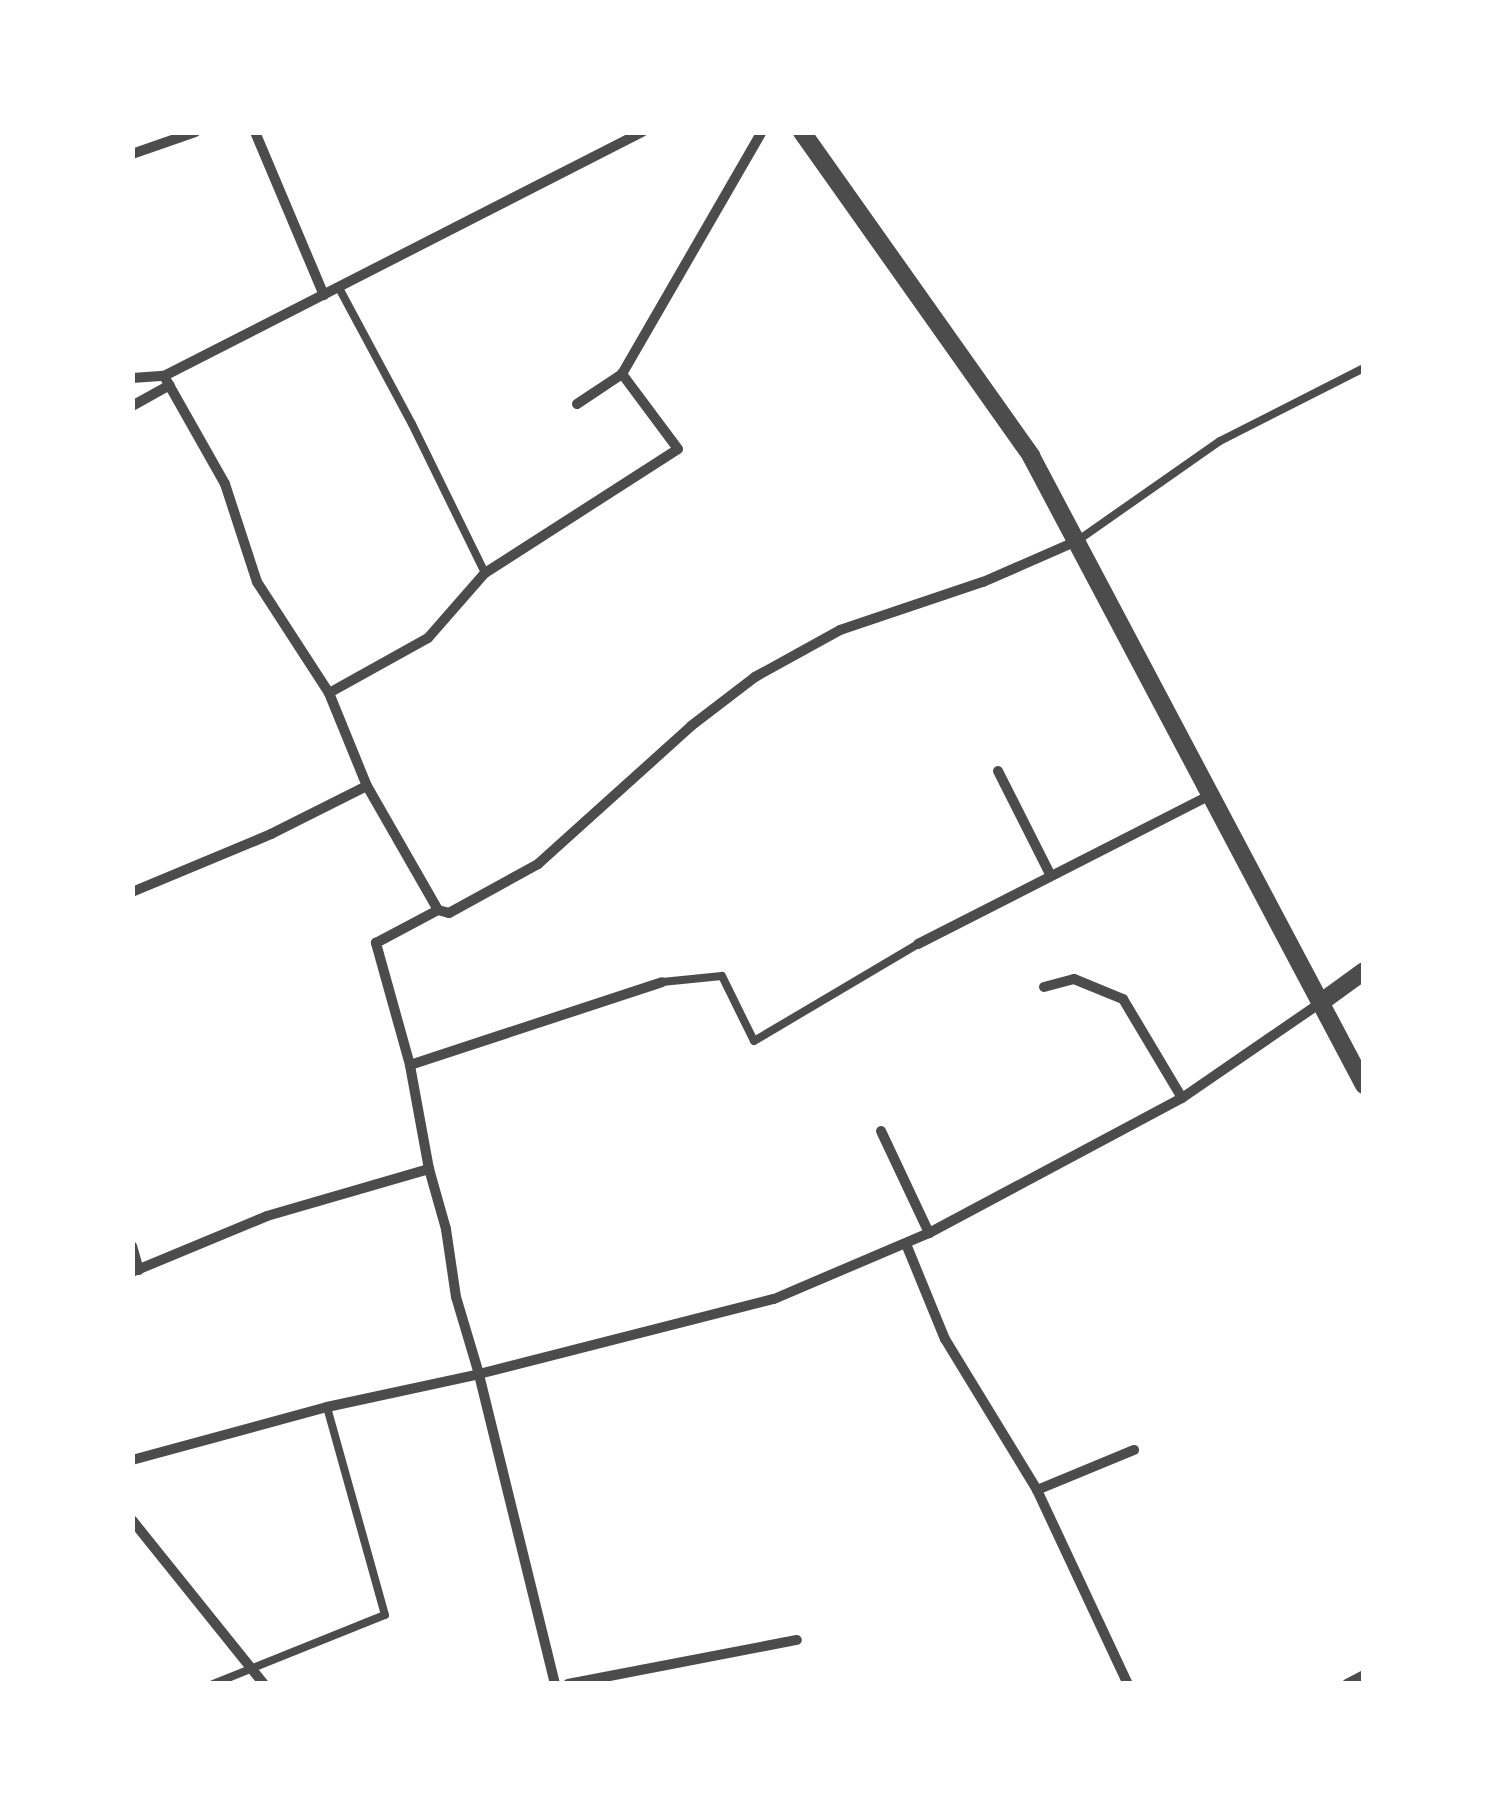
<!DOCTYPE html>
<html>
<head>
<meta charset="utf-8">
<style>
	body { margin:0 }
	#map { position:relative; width:1496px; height:1816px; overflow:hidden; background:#fff; font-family:"Varela Round",sans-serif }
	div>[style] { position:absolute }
	.service>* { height:8px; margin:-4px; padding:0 4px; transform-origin:4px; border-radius:4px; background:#4c4c4c }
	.minor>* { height:10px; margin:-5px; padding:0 5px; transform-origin:5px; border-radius:5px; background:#4c4c4c }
	.tertiary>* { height:18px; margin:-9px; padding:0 9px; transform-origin:9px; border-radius:9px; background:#4c4c4c }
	span { translate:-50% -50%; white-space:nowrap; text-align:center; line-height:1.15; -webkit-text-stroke:10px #fff; paint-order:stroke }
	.frame { position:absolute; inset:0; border:135px solid #fff; pointer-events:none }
</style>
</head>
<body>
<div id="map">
	<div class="service">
		<i style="left:339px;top:288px;width:154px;rotate:61.8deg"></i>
		<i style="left:412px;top:424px;width:166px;rotate:63.9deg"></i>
		<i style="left:1077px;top:541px;width:174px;rotate:-35deg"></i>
		<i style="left:1220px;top:441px;width:161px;rotate:-26.9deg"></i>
		<i style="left:662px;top:982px;width:60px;rotate:-5.7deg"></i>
		<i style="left:722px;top:976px;width:72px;rotate:63.8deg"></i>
		<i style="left:754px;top:1041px;width:191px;rotate:-30.6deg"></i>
		<i style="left:213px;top:1684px;width:185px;rotate:-21.9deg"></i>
		<i style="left:385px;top:1615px;width:216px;rotate:-105.6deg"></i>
	</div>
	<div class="minor">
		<i style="left:255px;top:132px;width:177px;rotate:67.1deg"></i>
		<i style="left:132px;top:154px;width:67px;rotate:-19.2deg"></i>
		<i style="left:164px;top:376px;width:124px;rotate:60.5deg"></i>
		<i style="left:225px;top:484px;width:103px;rotate:71.9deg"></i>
		<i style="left:257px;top:582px;width:132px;rotate:57deg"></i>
		<i style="left:329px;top:693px;width:100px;rotate:67.8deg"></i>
		<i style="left:367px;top:786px;width:143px;rotate:60.2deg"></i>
		<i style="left:132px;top:378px;width:32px;rotate:-4deg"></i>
		<i style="left:164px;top:376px;width:537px;rotate:-27.04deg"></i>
		<i style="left:577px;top:404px;width:54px;rotate:-33.7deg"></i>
		<i style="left:622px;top:374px;width:280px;rotate:-60deg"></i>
		<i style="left:132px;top:406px;width:43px;rotate:-28.9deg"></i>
		<i style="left:329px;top:693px;width:113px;rotate:-29.1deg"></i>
		<i style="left:428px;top:638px;width:86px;rotate:-48.8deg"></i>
		<i style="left:485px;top:573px;width:229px;rotate:-32.7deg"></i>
		<i style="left:678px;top:449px;width:94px;rotate:-126.7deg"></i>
		<i style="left:998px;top:771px;width:115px;rotate:63.2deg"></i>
		<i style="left:132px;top:892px;width:151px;rotate:-22.6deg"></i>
		<i style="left:271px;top:834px;width:107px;rotate:-26.6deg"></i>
		<i style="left:918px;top:944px;width:324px;rotate:-27deg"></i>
		<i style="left:1044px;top:987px;width:31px;rotate:-15deg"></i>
		<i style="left:1074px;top:979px;width:53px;rotate:22.2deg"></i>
		<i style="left:1123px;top:999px;width:115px;rotate:59.2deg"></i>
		<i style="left:410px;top:1065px;width:265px;rotate:-18.2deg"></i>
		<i style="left:881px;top:1131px;width:113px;rotate:64.8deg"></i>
		<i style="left:906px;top:1244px;width:103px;rotate:67.7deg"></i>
		<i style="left:945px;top:1339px;width:177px;rotate:58.6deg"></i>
		<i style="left:1037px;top:1490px;width:214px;rotate:64.9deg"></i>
		<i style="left:132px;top:1246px;width:25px;rotate:74deg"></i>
		<i style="left:132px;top:1272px;width:146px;rotate:-22.5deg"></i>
		<i style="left:267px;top:1216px;width:169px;rotate:-16.2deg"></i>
		<i style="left:132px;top:1460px;width:202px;rotate:-15.2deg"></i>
		<i style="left:327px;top:1407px;width:156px;rotate:-12.2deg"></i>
		<i style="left:479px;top:1374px;width:304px;rotate:-14.3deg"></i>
		<i style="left:774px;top:1299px;width:168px;rotate:-23.1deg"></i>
		<i style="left:929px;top:1233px;width:287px;rotate:-28.1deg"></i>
		<i style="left:1182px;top:1098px;width:168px;rotate:-34.5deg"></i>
		<i style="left:1037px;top:1490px;width:105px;rotate:-22.4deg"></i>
		<i style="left:132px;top:1520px;width:211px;rotate:51.2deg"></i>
		<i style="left:555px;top:1684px;width:319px;rotate:-103.8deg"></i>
		<i style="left:479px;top:1374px;width:80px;rotate:-106.6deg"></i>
		<i style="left:456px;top:1297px;width:69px;rotate:-98.4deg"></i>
		<i style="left:446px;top:1229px;width:62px;rotate:-105.8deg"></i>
		<i style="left:429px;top:1169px;width:106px;rotate:-100.4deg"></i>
		<i style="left:410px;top:1065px;width:127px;rotate:-105.6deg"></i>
		<i style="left:376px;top:943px;width:70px;rotate:-28deg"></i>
		<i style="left:438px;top:910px;width:11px;rotate:15deg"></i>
		<i style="left:449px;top:913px;width:102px;rotate:-28.8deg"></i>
		<i style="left:538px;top:864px;width:206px;rotate:-42deg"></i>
		<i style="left:691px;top:726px;width:81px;rotate:-37.4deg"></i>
		<i style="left:755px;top:677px;width:97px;rotate:-28.9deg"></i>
		<i style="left:840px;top:630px;width:151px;rotate:-18.6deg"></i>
		<i style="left:983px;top:582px;width:103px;rotate:-23.6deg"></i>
		<i style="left:568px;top:1684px;width:233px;rotate:-10.9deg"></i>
		<i style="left:1347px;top:1684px;width:19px;rotate:-28deg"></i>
	</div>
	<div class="tertiary">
		<i style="left:802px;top:132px;width:397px;rotate:54.7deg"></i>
		<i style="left:1031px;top:456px;width:712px;rotate:62.1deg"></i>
		<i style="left:1320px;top:1003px;width:54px;rotate:-36deg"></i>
	</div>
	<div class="frame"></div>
</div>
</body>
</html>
